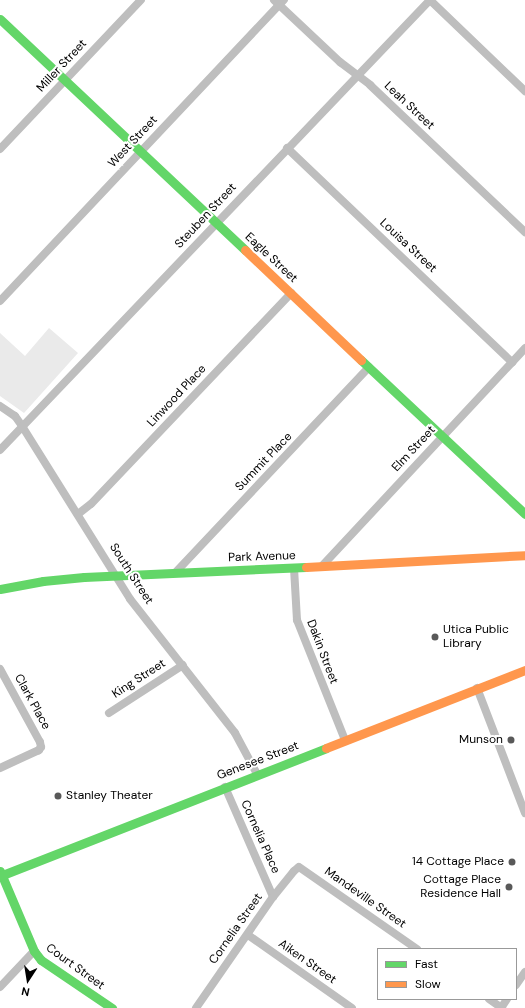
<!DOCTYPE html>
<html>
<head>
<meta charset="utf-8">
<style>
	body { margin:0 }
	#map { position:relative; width:525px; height:1008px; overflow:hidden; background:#fff; font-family:"DM Sans",sans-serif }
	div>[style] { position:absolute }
	.green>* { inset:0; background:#eaeaea }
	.street>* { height:8px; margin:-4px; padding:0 4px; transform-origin:4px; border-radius:4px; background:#bebebe }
	.fast>* { height:9px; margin:-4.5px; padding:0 4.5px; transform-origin:4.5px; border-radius:4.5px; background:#63d668 }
	.slow>* { height:9px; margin:-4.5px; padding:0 4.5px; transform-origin:4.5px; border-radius:4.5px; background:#ff974d }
	.dots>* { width:11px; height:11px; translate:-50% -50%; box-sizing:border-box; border:2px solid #fff; border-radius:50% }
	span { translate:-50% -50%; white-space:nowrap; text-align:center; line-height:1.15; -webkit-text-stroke:4px #fff; paint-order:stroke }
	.street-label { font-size:12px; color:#000 }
	.poi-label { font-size:12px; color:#000 }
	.left { translate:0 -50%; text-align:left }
	.right { translate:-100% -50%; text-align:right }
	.legend { position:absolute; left:377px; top:948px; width:140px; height:52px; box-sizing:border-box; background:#fff; border:1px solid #999; margin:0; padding:5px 7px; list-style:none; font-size:12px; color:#000 }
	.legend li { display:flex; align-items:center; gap:8px; height:20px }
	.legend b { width:20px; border:1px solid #999 }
	.north { position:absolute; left:8px; top:960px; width:40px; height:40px; -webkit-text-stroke:3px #fff; paint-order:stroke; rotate:192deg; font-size:11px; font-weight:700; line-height:16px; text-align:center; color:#000 }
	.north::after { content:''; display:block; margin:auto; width:14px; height:18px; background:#000; clip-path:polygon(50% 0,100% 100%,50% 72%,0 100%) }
</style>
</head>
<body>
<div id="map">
	<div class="green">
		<i style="clip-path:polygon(49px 328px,78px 353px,24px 413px,0 396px,0 333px,25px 356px)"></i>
	</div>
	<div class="street">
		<i style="left:274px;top:0;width:91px;rotate:43.2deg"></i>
		<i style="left:340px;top:62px;width:38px;rotate:37deg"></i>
		<i style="left:370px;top:85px;width:214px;rotate:43.5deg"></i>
		<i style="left:430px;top:0;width:132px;rotate:43.8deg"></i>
		<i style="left:287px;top:148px;width:311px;rotate:43.6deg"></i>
		<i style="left:0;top:149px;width:205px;rotate:-46.6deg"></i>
		<i style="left:0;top:301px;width:414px;rotate:-46.7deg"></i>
		<i style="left:0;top:406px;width:18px;rotate:34deg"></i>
		<i style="left:15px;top:416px;width:12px;rotate:55deg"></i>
		<i style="left:22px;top:426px;width:204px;rotate:58deg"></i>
		<i style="left:130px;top:599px;width:170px;rotate:51.9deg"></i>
		<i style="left:235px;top:733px;width:47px;rotate:61.8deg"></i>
		<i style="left:0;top:450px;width:622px;rotate:-46.3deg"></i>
		<i style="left:78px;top:514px;width:16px;rotate:-38deg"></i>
		<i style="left:91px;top:504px;width:291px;rotate:-46.5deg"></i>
		<i style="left:322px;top:566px;width:298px;rotate:-47deg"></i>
		<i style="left:294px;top:568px;width:52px;rotate:86.7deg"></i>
		<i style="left:297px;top:620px;width:129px;rotate:68.2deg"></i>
		<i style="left:175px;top:573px;width:283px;rotate:-46.7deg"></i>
		<i style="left:0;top:669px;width:83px;rotate:61.3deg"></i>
		<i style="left:40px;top:742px;width:5px;rotate:79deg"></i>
		<i style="left:41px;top:747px;width:4px;rotate:124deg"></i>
		<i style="left:39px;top:750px;width:43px;rotate:155.2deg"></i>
		<i style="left:477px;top:688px;width:134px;rotate:69deg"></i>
		<i style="left:109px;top:713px;width:88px;rotate:-33deg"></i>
		<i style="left:225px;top:787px;width:120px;rotate:66.4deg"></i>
		<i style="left:248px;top:935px;width:127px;rotate:35.1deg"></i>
		<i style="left:516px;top:985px;width:16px;rotate:-55deg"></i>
		<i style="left:0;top:987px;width:50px;rotate:-46.6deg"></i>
		<i style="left:489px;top:999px;width:16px;rotate:35deg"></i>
		<i style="left:196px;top:1008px;width:135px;rotate:-55.3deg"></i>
		<i style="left:273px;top:897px;width:33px;rotate:-51deg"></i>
		<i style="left:294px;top:871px;width:6px;rotate:-39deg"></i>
		<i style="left:299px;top:867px;width:144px;rotate:34.8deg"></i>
		<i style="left:501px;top:1008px;width:11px;rotate:-56deg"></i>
	</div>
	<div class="fast">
		<i style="left:0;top:19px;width:337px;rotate:43.3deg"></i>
		<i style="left:361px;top:360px;width:225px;rotate:43.2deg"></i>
		<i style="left:0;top:589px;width:44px;rotate:-10.5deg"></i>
		<i style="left:43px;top:581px;width:41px;rotate:-5.6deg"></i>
		<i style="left:84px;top:577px;width:222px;rotate:-2.6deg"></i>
		<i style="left:0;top:871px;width:87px;rotate:67deg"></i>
		<i style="left:34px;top:951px;width:11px;rotate:52deg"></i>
		<i style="left:41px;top:960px;width:86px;rotate:34.1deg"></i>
		<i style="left:0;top:876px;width:350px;rotate:-21.4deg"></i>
	</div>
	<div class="slow">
		<i style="left:245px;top:250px;width:160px;rotate:43.5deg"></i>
		<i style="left:306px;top:567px;width:219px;rotate:-3.1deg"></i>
		<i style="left:326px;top:748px;width:214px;rotate:-21.4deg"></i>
	</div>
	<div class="dots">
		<i style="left:435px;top:637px;background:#595959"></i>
		<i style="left:511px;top:740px;background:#595959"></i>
		<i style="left:58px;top:796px;background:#595959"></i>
		<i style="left:512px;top:862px;background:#595959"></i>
		<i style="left:509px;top:887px;background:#595959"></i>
	</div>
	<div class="street-label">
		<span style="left:62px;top:66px;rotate:-47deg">Miller Street</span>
		<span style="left:409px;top:106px;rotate:43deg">Leah Street</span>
		<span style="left:133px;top:142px;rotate:-47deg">West Street</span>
		<span style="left:206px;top:216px;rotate:-47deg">Steuben Street</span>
		<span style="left:408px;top:246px;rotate:43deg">Louisa Street</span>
		<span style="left:271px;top:258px;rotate:43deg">Eagle Street</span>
		<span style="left:177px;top:396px;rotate:-47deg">Linwood Place</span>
		<span style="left:414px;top:449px;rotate:-47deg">Elm Street</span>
		<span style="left:264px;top:462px;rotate:-46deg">Summit Place</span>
		<span style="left:262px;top:557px;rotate:-2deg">Park Avenue</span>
		<span style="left:131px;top:574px;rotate:57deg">South Street</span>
		<span style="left:322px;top:652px;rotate:69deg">Dakin Street</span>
		<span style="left:139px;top:679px;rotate:-33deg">King Street</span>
		<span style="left:32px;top:702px;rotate:61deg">Clark Place</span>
		<span style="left:258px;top:761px;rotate:-21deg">Genesee Street</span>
		<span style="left:260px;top:837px;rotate:66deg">Cornelia Place</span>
		<span style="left:365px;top:898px;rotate:35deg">Mandeville Street</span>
		<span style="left:236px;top:929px;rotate:-55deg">Cornelia Street</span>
		<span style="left:307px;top:962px;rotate:35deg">Aiken Street</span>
		<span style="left:75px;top:967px;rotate:36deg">Court Street</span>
	</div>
	<div class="poi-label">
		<span class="left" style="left:443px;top:637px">Utica Public<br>Library</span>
		<span class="right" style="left:503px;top:740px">Munson</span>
		<span class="left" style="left:66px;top:796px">Stanley Theater</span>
		<span class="right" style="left:504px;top:862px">14 Cottage Place</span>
		<span class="right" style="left:501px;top:887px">Cottage Place<br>Residence Hall</span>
	</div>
	<ul class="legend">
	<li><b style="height:5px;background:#63d668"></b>Fast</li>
	<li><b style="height:5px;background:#ff974d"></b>Slow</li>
	</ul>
	<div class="north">N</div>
</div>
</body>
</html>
